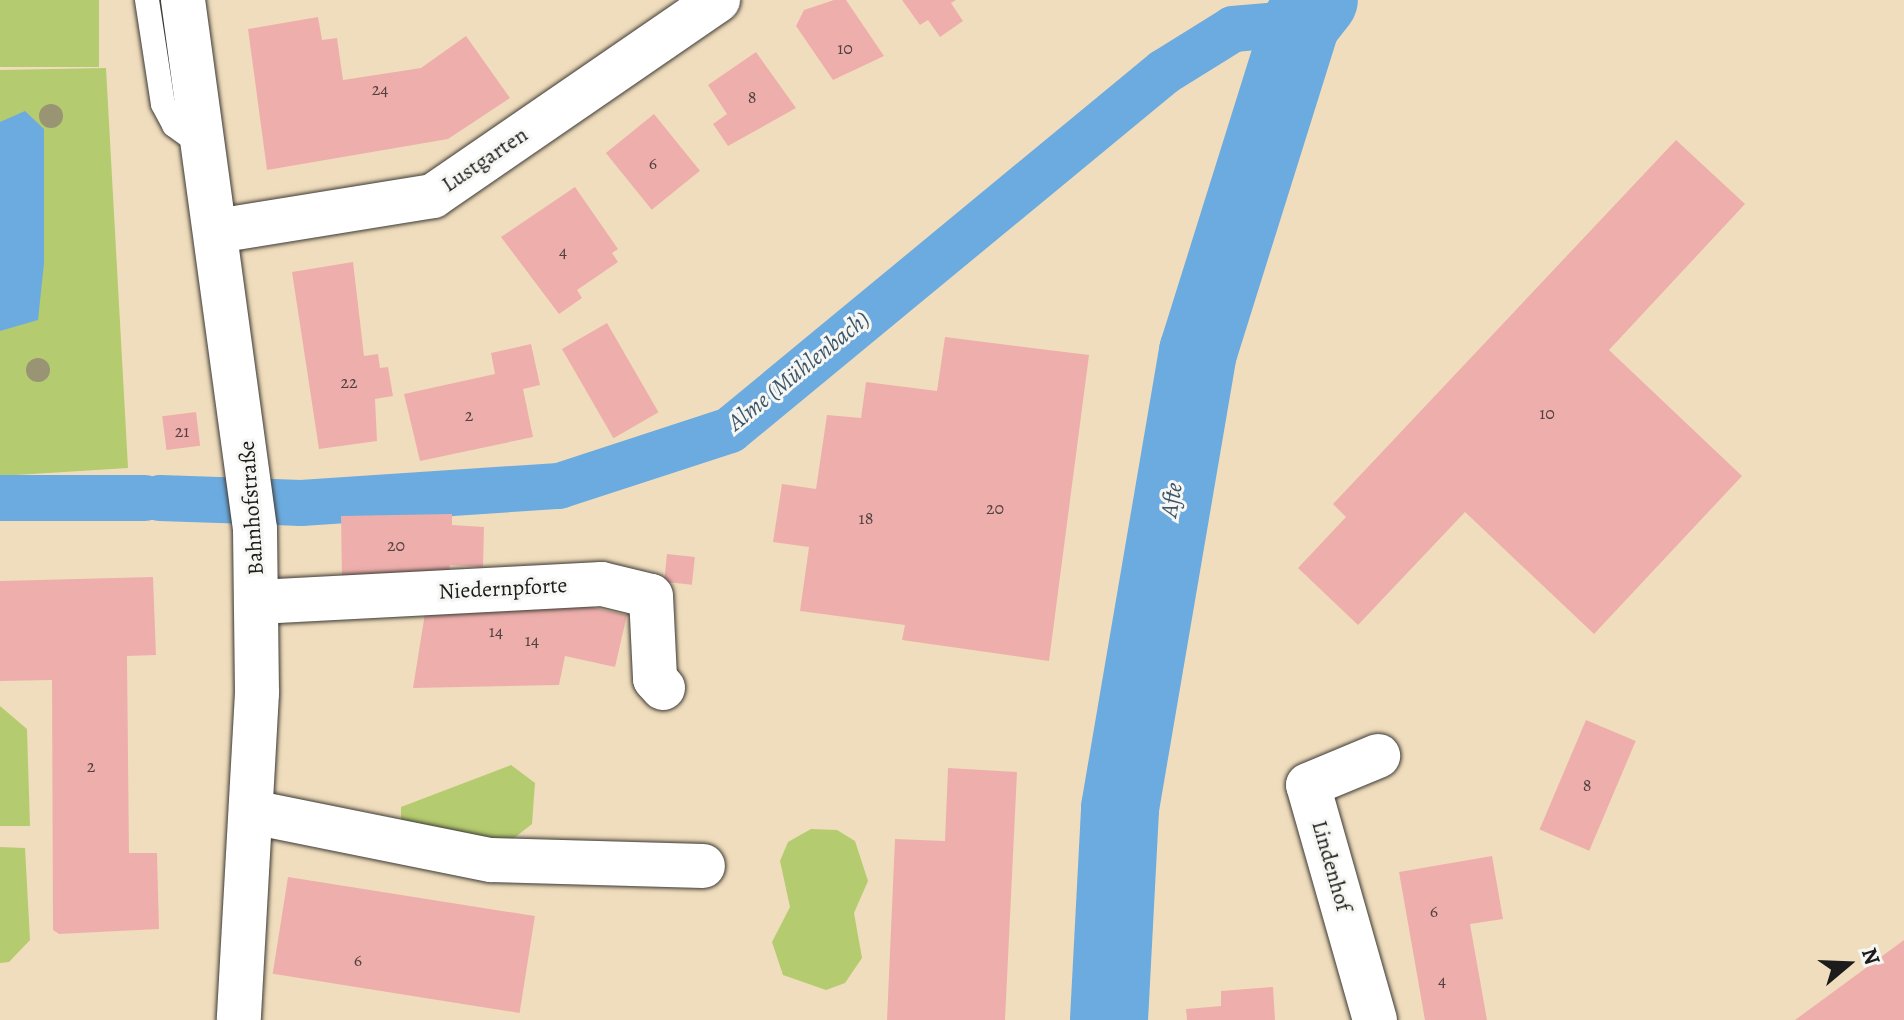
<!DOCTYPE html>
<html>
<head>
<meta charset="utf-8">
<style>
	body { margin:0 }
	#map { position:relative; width:1904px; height:1020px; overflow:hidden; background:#f0ddbd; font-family:Alegreya,serif }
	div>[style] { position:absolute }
	.green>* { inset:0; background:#b5cb6f; transform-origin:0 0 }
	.water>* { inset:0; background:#6cabdf }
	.canal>* { height:46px; margin:-23px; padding:0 23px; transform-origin:23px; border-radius:23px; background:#6cabdf }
	.river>* { height:78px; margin:-39px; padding:0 39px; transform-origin:39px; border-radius:39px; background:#6cabdf }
	.building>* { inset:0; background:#eeafac; transform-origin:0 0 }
	.roads { filter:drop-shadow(0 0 2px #3c3934) drop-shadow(0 0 2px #3c3934) }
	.service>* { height:24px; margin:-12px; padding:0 12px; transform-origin:12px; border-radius:12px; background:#fff }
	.minor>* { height:44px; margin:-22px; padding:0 22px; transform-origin:22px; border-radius:22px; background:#fff }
	.secondary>* { height:44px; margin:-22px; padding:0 22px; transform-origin:22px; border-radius:22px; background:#fff }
	.trees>* { width:24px; height:24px; margin:-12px; border-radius:50%; background:#999474 }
	span { translate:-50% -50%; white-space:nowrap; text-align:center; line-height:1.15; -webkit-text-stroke:6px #f6f6f2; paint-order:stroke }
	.number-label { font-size:18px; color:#504140 }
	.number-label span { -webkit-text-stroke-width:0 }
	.street-label { font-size:22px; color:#1c1c1c }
	.water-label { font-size:24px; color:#3c556a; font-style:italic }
	.north { position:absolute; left:1808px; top:924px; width:80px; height:80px; -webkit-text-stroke:6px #f6f6f2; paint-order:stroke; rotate:71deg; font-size:22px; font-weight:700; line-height:32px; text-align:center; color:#1c1c1c }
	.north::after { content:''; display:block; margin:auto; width:28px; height:36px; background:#1c1c1c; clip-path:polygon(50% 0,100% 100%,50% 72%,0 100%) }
</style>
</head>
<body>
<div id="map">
	<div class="green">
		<i style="left:0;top:0;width:99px;height:67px"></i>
		<i style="clip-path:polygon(106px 68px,128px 468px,0 476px,0 70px)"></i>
		<i style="clip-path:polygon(0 706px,27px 729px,30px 826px,0 826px)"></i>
		<i style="clip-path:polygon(511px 765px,535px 783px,532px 824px,505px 845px,414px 829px,401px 819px,401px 807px)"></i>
		<i style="clip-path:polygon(811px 829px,837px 830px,855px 841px,868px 881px,854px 913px,862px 958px,845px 983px,826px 990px,783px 975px,772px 942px,790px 907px,780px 861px,788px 842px)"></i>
		<i style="clip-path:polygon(0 847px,25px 848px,30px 940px,9px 962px,0 963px)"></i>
	</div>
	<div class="water">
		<i style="clip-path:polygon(25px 111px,44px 129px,44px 263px,38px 320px,0 331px,0 122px)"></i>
	</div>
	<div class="canal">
		<i style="left:0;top:498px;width:145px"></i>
		<i style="left:160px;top:498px;width:141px;rotate:2deg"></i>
		<i style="left:301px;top:503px;width:259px;rotate:-3.8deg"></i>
		<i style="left:559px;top:486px;width:180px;rotate:-18.1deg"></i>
		<i style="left:730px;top:430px;width:563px;rotate:-39.52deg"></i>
		<i style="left:1164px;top:72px;width:81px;rotate:-31.9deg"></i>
		<i style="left:1233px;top:29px;width:68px;rotate:-5deg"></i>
	</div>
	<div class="river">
		<i style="left:1109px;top:1020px;width:212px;rotate:-87deg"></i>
		<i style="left:1120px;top:808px;width:463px;rotate:-80.3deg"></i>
		<i style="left:1198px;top:352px;width:345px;rotate:-72.6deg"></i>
		<i style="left:1301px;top:23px;width:29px;rotate:-52deg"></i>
	</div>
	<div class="building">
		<i style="clip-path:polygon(834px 0,846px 0,884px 56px,833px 80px,796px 26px,804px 10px)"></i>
		<i style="clip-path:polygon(902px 0,956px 0,951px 3px,963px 21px,940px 37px,928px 20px,920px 25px)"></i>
		<i style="clip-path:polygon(318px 17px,322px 40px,337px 38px,343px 80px,421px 68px,466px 36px,510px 98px,448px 139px,267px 170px,248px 29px)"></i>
		<i style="clip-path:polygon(756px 52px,796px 108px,728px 146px,713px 124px,727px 114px,708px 85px)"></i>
		<i style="left:654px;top:114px;width:73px;height:62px;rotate:51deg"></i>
		<i style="clip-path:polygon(1676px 140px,1745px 204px,1609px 350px,1742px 476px,1594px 634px,1465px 512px,1358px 625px,1298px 568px,1346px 517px,1333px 504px)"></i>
		<i style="clip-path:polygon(575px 187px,618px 249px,612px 253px,618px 262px,577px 290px,582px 298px,559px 314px,501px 237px)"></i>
		<i style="clip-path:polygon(353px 262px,364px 356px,378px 354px,380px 368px,388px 367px,393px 396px,375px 399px,377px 441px,319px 449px,292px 272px)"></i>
		<i style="left:607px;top:323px;width:103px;height:52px;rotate:60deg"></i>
		<i style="clip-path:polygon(945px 337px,1089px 355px,1049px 661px,902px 640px,905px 625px,800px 611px,809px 547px,773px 542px,782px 484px,816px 489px,827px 415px,861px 418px,866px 382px,937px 391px)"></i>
		<i style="clip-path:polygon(531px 344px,540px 385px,523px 389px,533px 437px,420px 461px,404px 394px,495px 374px,491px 353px)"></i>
		<i style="left:196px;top:412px;width:34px;height:34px;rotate:83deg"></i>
		<i style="clip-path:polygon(452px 514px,452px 525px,484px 527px,483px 567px,450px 565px,449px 576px,342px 579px,341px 516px)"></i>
		<i style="left:667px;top:554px;width:28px;height:28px;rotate:6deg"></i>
		<i style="clip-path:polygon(153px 577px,156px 655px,127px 656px,129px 853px,157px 853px,159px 929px,59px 934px,53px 930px,52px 680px,0 681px,0 581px)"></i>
		<i style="clip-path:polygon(577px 604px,627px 615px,615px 667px,565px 656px,559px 685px,413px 688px,426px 607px)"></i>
		<i style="left:1586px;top:720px;width:54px;height:119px;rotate:23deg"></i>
		<i style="clip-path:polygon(948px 768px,1017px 772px,1005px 1020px,887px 1020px,895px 839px,945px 841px)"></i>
		<i style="clip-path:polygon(1492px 856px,1503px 919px,1470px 924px,1487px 1020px,1425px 1020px,1399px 872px)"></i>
		<i style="left:288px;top:877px;width:250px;height:98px;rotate:9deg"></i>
		<i style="clip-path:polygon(1904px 940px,1904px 1020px,1795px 1020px)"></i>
		<i style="clip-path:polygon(1273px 987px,1275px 1020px,1187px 1020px,1186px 1009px,1221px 1006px,1221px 991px)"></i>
	</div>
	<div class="roads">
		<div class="service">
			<i style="left:147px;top:0;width:105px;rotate:81.3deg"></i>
			<i style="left:163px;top:104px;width:24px;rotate:62deg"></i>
			<i style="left:174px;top:125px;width:37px;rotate:36deg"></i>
		</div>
		<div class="minor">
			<i style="left:217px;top:231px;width:219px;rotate:-9.2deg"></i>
			<i style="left:433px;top:196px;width:346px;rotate:-34.5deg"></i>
			<i style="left:258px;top:602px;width:344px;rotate:-3deg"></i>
			<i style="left:602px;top:584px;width:50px;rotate:13.8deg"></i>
			<i style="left:651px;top:596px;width:83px;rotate:87.2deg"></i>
			<i style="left:655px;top:679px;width:12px;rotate:48deg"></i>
			<i style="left:252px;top:812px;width:244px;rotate:11.4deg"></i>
			<i style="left:491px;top:860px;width:212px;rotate:1.6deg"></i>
			<i style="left:1375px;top:1020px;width:244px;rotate:-105.9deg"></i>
			<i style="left:1308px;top:785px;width:76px;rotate:-22.5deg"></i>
		</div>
		<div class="secondary">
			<i style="left:183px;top:0;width:534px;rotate:82.25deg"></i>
			<i style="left:255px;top:529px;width:164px;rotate:89.3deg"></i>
			<i style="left:257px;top:693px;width:327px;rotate:93.2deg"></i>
		</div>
	</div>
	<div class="trees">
		<i style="left:51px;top:116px"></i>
		<i style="left:38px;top:370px"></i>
	</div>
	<div class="number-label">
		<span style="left:845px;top:48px">10</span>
		<span style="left:380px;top:89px">24</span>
		<span style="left:752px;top:97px">8</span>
		<span style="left:653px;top:163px">6</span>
		<span style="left:563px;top:251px">4</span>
		<span style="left:349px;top:382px">22</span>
		<span style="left:1547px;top:413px">10</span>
		<span style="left:469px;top:415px">2</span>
		<span style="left:182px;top:431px">21</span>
		<span style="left:995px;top:508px">20</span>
		<span style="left:866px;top:518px">18</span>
		<span style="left:396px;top:545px">20</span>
		<span style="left:496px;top:631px">14</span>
		<span style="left:532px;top:640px">14</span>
		<span style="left:91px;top:766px">2</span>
		<span style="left:1587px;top:785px">8</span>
		<span style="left:1434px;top:911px">6</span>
		<span style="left:358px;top:960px">6</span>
		<span style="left:1442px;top:980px">4</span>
	</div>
	<div class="street-label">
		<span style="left:485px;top:160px;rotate:-34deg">Lustgarten</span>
		<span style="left:252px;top:508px;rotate:-94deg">Bahnhofstraße</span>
		<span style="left:503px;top:589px;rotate:-3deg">Niedernpforte</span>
		<span style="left:1331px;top:866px;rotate:74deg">Lindenhof</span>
	</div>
	<div class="water-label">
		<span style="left:799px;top:371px;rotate:-39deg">Alme (Mühlenbach)</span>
		<span style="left:1172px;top:500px;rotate:-80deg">Afte</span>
	</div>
	<div class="north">N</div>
</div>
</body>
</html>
